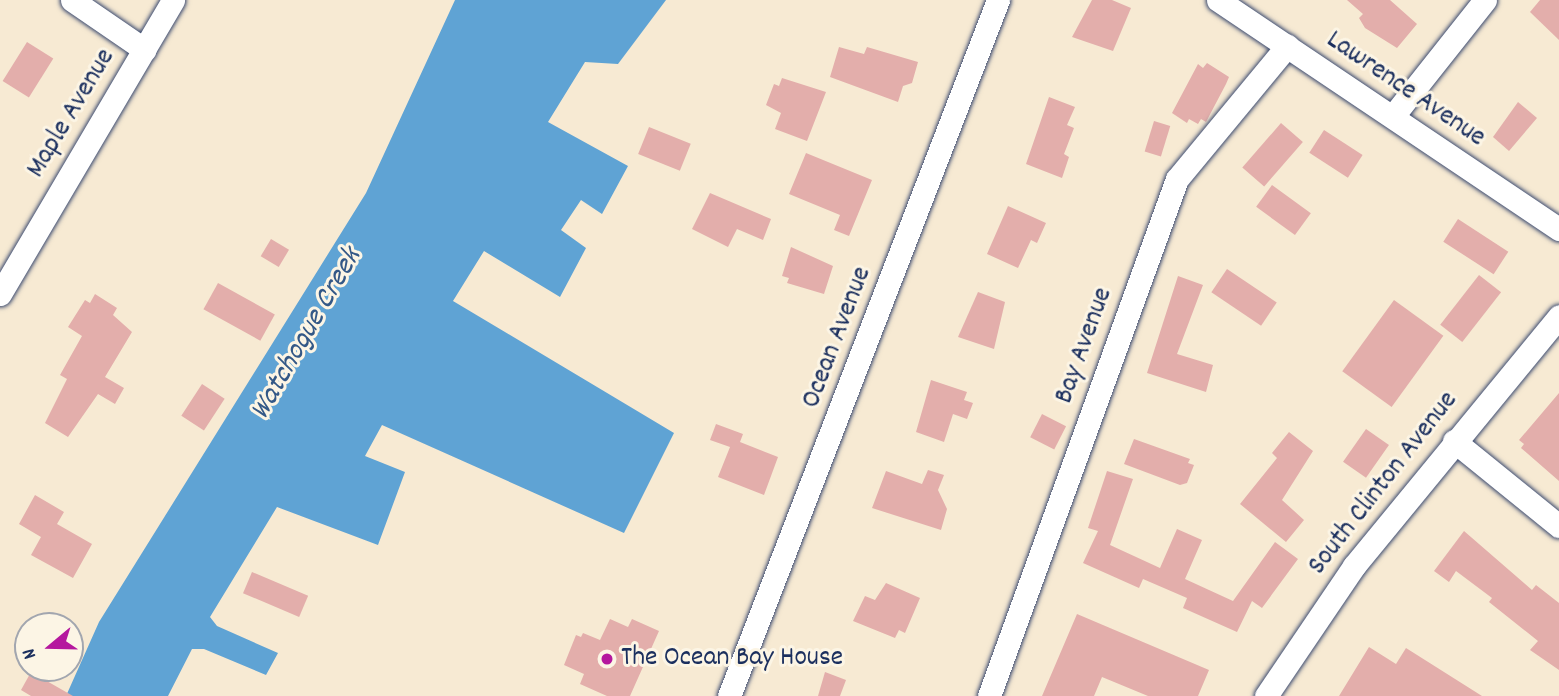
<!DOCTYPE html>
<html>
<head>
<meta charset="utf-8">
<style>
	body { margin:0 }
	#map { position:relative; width:1559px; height:696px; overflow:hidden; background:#f7ead3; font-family:Dekko,sans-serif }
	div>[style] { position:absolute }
	.water>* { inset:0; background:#5fa3d4 }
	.building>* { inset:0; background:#e3aeab; transform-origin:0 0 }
	.roads { filter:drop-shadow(0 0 2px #3c4b70) drop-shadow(0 0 2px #3c4b70) }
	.minor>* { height:23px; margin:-11.5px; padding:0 11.5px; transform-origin:11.5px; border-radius:11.5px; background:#fff }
	.dots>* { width:19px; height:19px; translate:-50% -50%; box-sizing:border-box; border:4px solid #fcf5e5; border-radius:50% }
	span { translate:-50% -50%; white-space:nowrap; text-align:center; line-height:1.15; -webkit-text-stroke:6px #fcf5e5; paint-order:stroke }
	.street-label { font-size:28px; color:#1b2f5e }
	.poi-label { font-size:28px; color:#1b2f5e }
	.left { translate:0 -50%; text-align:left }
	.water-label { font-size:30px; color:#335887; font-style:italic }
	.north { position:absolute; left:14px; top:612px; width:70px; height:70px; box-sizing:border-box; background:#fcf5e5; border:2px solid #a2a6af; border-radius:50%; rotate:251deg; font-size:19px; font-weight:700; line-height:28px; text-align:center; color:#1b2f5e }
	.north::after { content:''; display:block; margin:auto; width:24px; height:32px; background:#b5179e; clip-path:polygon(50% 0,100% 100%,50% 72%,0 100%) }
</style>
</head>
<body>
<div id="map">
	<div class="water">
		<i style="clip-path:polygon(455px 0,666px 0,618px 64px,585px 62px,548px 122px,628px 166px,602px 214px,581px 200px,561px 230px,586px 248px,560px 297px,484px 251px,453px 301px,674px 433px,624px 533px,382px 425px,365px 456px,405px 472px,378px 545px,277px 507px,210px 617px,217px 626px,278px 653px,266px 675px,204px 649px,192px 649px,168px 696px,66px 696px,99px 622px,366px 193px)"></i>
	</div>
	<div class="building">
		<i style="clip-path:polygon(1092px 0,1112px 0,1131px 8px,1113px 51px,1072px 37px)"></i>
		<i style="clip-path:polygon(1347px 0,1390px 0,1417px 24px,1397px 48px,1365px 28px,1359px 18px,1363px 14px)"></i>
		<i style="clip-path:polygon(1540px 0,1559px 0,1559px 40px,1530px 12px)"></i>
		<i style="left:27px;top:42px;width:31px;height:46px;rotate:32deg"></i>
		<i style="clip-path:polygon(839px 47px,864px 54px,867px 47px,918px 62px,912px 83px,903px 86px,898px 102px,830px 77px)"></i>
		<i style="clip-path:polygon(1207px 63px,1229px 77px,1226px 84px,1206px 122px,1201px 119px,1198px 124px,1189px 119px,1187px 123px,1172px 113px,1198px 64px,1203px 68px)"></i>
		<i style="clip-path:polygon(782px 78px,826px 92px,807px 141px,775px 129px,781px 113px,766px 105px,774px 84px,779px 86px)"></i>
		<i style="clip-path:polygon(1049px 97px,1075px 107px,1067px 125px,1074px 128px,1064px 154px,1069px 157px,1062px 178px,1026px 164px)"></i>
		<i style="clip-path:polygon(1518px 102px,1537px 118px,1509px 151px,1493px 137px)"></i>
		<i style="left:1154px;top:121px;width:17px;height:32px;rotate:17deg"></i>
		<i style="left:1281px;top:123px;width:29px;height:59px;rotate:41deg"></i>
		<i style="left:649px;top:127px;width:45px;height:29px;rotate:22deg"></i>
		<i style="left:1324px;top:130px;width:46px;height:27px;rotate:33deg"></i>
		<i style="clip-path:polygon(806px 153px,872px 180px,849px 236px,834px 230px,840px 215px,789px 194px)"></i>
		<i style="left:1272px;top:185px;width:48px;height:27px;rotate:36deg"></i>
		<i style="clip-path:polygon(710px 193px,771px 219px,763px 240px,737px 229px,728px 247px,692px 229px)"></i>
		<i style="clip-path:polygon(1008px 206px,1046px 223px,1037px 243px,1031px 240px,1018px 268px,987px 254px)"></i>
		<i style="left:1458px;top:219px;width:60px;height:27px;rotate:33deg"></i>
		<i style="left:271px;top:239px;width:21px;height:20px;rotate:31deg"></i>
		<i style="clip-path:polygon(791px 247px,833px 266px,824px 294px,787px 283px,789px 278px,782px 276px)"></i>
		<i style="left:1227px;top:269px;width:60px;height:28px;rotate:34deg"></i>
		<i style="left:1479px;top:275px;width:28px;height:63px;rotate:38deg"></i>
		<i style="clip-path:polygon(1178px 276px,1203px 285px,1177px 354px,1213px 365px,1206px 392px,1147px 373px)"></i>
		<i style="left:218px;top:283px;width:65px;height:30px;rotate:29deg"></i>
		<i style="clip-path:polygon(978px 292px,1005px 302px,994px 349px,958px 337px)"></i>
		<i style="clip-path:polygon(95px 294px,117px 308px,113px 315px,132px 332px,105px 377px,124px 388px,115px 404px,98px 394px,68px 437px,45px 423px,67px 379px,60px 375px,82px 336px,68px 327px,85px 300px,90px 303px)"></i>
		<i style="left:1394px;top:300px;width:61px;height:88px;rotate:36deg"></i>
		<i style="clip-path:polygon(931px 380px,967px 392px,964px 400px,973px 403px,967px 419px,953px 414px,944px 442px,916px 432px)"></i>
		<i style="left:202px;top:384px;width:27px;height:38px;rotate:33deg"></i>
		<i style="clip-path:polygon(1559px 393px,1559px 481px,1521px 448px,1524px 444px,1519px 440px)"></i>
		<i style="left:1042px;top:414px;width:27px;height:26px;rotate:27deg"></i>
		<i style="clip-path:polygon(716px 424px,743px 434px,740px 442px,778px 457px,764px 495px,718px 477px,730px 447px,710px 440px)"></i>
		<i style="left:1366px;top:429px;width:28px;height:40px;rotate:35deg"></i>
		<i style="clip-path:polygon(1289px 432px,1313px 451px,1282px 500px,1304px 520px,1286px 542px,1240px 504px,1277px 458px,1272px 453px)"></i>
		<i style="clip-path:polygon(1134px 439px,1190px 459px,1188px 463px,1194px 465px,1187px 483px,1180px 485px,1124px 464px)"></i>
		<i style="clip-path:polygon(928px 470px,944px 475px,938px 490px,947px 509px,941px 530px,872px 508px,886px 471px,922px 484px)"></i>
		<i style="clip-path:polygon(1107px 471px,1133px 479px,1110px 545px,1160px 568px,1177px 529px,1202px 540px,1185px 579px,1233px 601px,1275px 542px,1298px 559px,1262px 608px,1252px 601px,1237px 632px,1183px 608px,1187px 598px,1143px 579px,1139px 588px,1083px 563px,1098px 531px,1088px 528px)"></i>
		<i style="clip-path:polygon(35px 495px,64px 512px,57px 524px,92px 544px,73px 578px,31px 555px,41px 537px,19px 524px)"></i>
		<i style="clip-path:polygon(1464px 531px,1532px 590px,1536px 585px,1559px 603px,1559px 670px,1530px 650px,1538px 641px,1489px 602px,1492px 598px,1456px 571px,1449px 582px,1434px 571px)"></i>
		<i style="left:252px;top:572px;width:61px;height:23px;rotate:23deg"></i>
		<i style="clip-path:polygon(886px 583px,920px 598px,905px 633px,899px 630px,895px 638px,853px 621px,865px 596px,875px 600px)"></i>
		<i style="clip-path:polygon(1077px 614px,1209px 670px,1198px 696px,1148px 696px,1102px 677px,1094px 696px,1042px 696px)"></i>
		<i style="clip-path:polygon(610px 619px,628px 627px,632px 619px,659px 631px,630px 696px,607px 696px,580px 684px,584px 674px,564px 665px,576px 635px,581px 637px,583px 633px,600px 640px)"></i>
		<i style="clip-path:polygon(1369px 647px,1396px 664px,1406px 648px,1482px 696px,1339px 696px)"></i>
		<i style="clip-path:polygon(31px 672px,73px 696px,31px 696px,21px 690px)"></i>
		<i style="clip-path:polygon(825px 672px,846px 680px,840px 696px,818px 696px)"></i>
	</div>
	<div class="roads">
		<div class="minor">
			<i style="left:72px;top:0;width:88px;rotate:34.4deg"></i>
			<i style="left:1218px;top:0;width:411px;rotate:33.9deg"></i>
			<i style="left:1393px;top:116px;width:148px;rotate:-51.6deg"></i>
			<i style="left:0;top:294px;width:341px;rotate:-59.5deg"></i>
			<i style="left:1454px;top:441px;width:135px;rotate:39deg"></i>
			<i style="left:729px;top:696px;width:746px;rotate:-68.87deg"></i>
			<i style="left:989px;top:696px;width:550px;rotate:-70.02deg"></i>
			<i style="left:1177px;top:179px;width:173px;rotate:-50.4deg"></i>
			<i style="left:1266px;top:696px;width:157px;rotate:-55.9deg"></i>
			<i style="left:1354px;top:566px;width:323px;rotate:-50.6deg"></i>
		</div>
	</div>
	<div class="dots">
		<i style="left:607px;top:659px;background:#b5179e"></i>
	</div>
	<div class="street-label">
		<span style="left:1405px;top:90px;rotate:34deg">Lawrence Avenue</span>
		<span style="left:72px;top:114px;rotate:-59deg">Maple Avenue</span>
		<span style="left:838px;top:338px;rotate:-69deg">Ocean Avenue</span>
		<span style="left:1085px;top:346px;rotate:-70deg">Bay Avenue</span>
		<span style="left:1384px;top:484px;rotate:-52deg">South Clinton Avenue</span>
	</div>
	<div class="poi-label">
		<span class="left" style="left:621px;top:659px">The Ocean Bay House</span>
	</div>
	<div class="water-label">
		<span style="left:308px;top:335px;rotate:-60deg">Watchogue Creek</span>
	</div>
	<div class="north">N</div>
</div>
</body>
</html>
